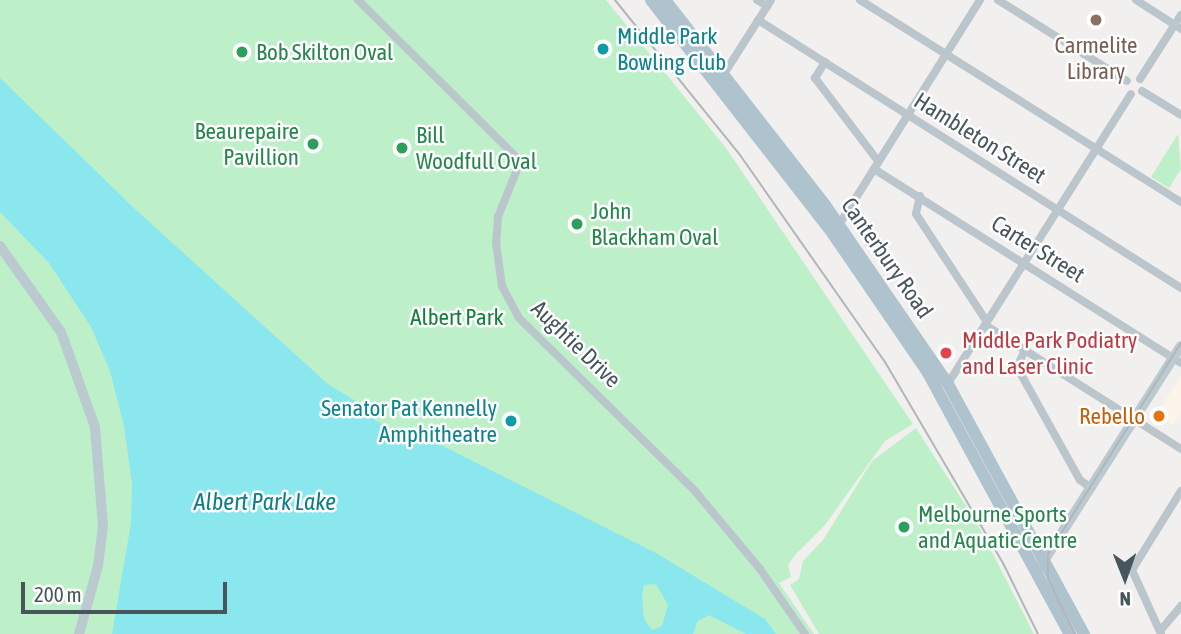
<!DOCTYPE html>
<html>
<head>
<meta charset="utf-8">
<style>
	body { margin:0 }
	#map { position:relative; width:1181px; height:634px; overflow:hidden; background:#f2efef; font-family:"Asap Condensed",sans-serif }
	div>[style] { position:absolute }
	.commercial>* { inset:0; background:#fcf4e9 }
	.green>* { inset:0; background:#bdf0c9 }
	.water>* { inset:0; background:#8ae7ed }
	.street>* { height:8px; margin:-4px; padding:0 4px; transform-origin:4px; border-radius:4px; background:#bbc6cc }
	.secondary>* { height:10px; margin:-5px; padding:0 5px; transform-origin:5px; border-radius:5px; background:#bbc9d1 }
	.primary>* { height:12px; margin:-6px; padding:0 6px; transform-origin:6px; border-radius:6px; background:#aec3ce }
	.tram>* { height:2px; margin:-1px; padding:0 1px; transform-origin:1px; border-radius:1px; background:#b1b6ba }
	.dots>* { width:19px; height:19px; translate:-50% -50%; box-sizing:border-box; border:4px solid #fff; border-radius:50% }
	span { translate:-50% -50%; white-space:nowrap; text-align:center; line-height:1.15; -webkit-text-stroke:5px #fff; paint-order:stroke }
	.culture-label { font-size:23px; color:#0d838f }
	.left { translate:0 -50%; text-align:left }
	.right { translate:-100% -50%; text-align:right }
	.education-label { font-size:23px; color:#785e54 }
	.leisure-label { font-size:23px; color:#27864d }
	.street-label { font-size:23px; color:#47565d }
	.park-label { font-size:23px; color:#16803b }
	.health-label { font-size:23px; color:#be3a42 }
	.food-label { font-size:23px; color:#c56008 }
	.water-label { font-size:24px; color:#0c7e85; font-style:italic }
	.north { position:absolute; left:1090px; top:543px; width:70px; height:70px; -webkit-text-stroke:5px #fff; paint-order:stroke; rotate:179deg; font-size:19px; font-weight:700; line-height:28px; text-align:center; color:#47565d }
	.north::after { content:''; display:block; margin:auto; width:24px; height:32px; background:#47565d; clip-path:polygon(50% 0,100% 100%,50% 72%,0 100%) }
	.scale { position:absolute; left:21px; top:582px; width:206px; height:32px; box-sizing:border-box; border:4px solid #47565d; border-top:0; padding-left:9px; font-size:21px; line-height:24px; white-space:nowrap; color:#47565d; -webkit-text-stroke:5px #fff; paint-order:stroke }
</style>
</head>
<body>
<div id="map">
	<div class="commercial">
		<i style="clip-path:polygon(1181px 376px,1181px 412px,1173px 425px,1156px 415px)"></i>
	</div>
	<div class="green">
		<i style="clip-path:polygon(0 0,606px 0,726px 148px,913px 424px,885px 441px,825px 525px,795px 555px,788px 565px,791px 577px,779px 583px,814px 634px,0 634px)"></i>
		<i style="clip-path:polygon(1178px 134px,1181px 169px,1169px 188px,1151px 177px)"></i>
		<i style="clip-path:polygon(916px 428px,977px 523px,1034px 634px,819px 634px,790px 585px,799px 579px,803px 561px,823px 540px,872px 461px)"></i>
	</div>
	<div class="water">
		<i style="clip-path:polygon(evenodd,0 78px,135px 209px,328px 384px,370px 410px,375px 420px,404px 437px,421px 435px,656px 553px,765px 619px,776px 634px,746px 634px,709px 615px,698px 621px,693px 634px,112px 634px,131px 523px,132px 484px,124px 426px,110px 371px,91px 327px,49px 263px,0 212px,0 78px,656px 584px,668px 605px,662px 626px,652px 630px,644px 619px,642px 594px,644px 585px,656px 584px)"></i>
	</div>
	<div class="street">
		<i style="left:358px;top:0;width:224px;rotate:44.8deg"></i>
		<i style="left:517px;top:158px;width:9px;rotate:84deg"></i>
		<i style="left:518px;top:167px;width:54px;rotate:111.8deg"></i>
		<i style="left:498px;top:217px;width:26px;rotate:94deg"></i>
		<i style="left:496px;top:243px;width:43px;rotate:82.1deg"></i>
		<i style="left:502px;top:286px;width:36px;rotate:62deg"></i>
		<i style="left:519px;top:318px;width:247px;rotate:44.5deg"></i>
		<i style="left:695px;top:491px;width:102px;rotate:50.2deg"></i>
		<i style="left:760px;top:569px;width:79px;rotate:55.3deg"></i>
		<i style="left:757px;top:0;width:12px;rotate:31deg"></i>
		<i style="left:860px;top:0;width:379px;rotate:32.2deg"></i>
		<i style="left:998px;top:0;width:152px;rotate:32.1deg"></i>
		<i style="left:1136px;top:0;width:54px;rotate:32.8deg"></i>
		<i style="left:758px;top:20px;width:501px;rotate:32.36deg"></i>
		<i style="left:825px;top:62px;width:19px;rotate:122deg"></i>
		<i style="left:815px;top:78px;width:104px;rotate:52.8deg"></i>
		<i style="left:722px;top:77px;width:91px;rotate:-57.5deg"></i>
		<i style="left:1140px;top:79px;width:76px;rotate:-57.4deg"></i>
		<i style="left:1142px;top:91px;width:46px;rotate:31.6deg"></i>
		<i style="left:874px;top:169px;width:363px;rotate:32.3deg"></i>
		<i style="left:920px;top:196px;width:18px;rotate:103deg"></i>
		<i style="left:916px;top:214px;width:129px;rotate:56.7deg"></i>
		<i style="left:837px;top:228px;width:269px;rotate:-57.9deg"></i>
		<i style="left:985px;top:325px;width:232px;rotate:32.3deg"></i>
		<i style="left:1025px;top:350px;width:19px;rotate:115deg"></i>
		<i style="left:1017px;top:367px;width:129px;rotate:60.9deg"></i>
		<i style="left:1080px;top:480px;width:14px;rotate:36deg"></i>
		<i style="left:947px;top:385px;width:344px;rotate:-57.7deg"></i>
		<i style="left:1160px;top:631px;width:33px;rotate:-50deg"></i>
		<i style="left:1161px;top:634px;width:70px;rotate:-114.4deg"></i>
		<i style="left:1132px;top:570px;width:93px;rotate:-58.2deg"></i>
	</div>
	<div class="secondary">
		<i style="left:0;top:246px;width:105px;rotate:54.7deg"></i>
		<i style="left:61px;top:332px;width:101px;rotate:70.3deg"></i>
		<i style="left:95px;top:427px;width:99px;rotate:85.4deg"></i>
		<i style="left:103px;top:526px;width:40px;rotate:97.1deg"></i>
		<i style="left:98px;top:566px;width:71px;rotate:105.6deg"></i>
		<i style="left:1040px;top:567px;width:262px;rotate:-57.5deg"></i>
	</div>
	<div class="primary">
		<i style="left:651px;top:0;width:296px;rotate:52.1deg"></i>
		<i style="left:833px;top:234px;width:168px;rotate:55.6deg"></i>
		<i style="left:928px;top:373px;width:297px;rotate:61.5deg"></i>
		<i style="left:665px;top:0;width:260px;rotate:52deg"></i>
		<i style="left:825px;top:205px;width:217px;rotate:55.5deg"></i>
		<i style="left:948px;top:384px;width:285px;rotate:61.5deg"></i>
	</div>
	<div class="tram">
		<i style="left:615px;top:0;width:199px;rotate:51.1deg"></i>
		<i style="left:740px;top:155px;width:253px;rotate:55deg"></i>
		<i style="left:885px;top:362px;width:233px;rotate:59.6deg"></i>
		<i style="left:1003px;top:563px;width:79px;rotate:63.8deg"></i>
		<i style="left:1075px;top:634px;width:61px;rotate:-116.1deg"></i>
		<i style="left:1048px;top:579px;width:25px;rotate:-90deg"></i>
		<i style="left:1048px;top:554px;width:249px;rotate:-57.8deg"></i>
	</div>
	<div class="dots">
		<i style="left:1096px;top:20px;background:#8d6e63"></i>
		<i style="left:603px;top:49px;background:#0f9aa8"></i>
		<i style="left:242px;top:52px;background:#2e9e5b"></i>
		<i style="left:313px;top:144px;background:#2e9e5b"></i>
		<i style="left:402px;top:148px;background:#2e9e5b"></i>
		<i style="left:577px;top:224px;background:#2e9e5b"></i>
		<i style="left:946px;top:353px;background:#e0444e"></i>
		<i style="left:1159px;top:416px;background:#e8710a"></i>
		<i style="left:511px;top:421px;background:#0f9aa8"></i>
		<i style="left:904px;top:527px;background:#2e9e5b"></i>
	</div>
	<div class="culture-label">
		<span class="left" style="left:617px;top:49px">Middle Park<br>Bowling Club</span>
		<span class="right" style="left:497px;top:421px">Senator Pat Kennelly<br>Amphitheatre</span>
	</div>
	<div class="education-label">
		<span style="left:1096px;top:58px">Carmelite<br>Library</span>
	</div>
	<div class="leisure-label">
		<span class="left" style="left:256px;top:52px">Bob Skilton Oval</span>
		<span class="right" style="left:299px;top:144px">Beaurepaire<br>Pavillion</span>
		<span class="left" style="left:416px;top:148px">Bill<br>Woodfull Oval</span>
		<span class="left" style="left:591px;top:224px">John<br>Blackham Oval</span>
		<span class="left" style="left:918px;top:527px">Melbourne Sports<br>and Aquatic Centre</span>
	</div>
	<div class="street-label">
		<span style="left:980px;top:138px;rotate:32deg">Hambleton Street</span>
		<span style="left:1038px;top:249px;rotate:32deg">Carter Street</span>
		<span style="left:887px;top:258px;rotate:55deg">Canterbury Road</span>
		<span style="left:576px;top:344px;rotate:44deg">Aughtie Drive</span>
	</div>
	<div class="park-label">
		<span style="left:457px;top:317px">Albert Park</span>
	</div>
	<div class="health-label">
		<span class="left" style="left:962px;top:353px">Middle Park Podiatry<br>and Laser Clinic</span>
	</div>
	<div class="food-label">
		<span class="right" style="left:1145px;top:416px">Rebello</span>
	</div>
	<div class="water-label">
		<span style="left:265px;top:502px">Albert Park Lake</span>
	</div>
	<div class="north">N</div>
	<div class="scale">200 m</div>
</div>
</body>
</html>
